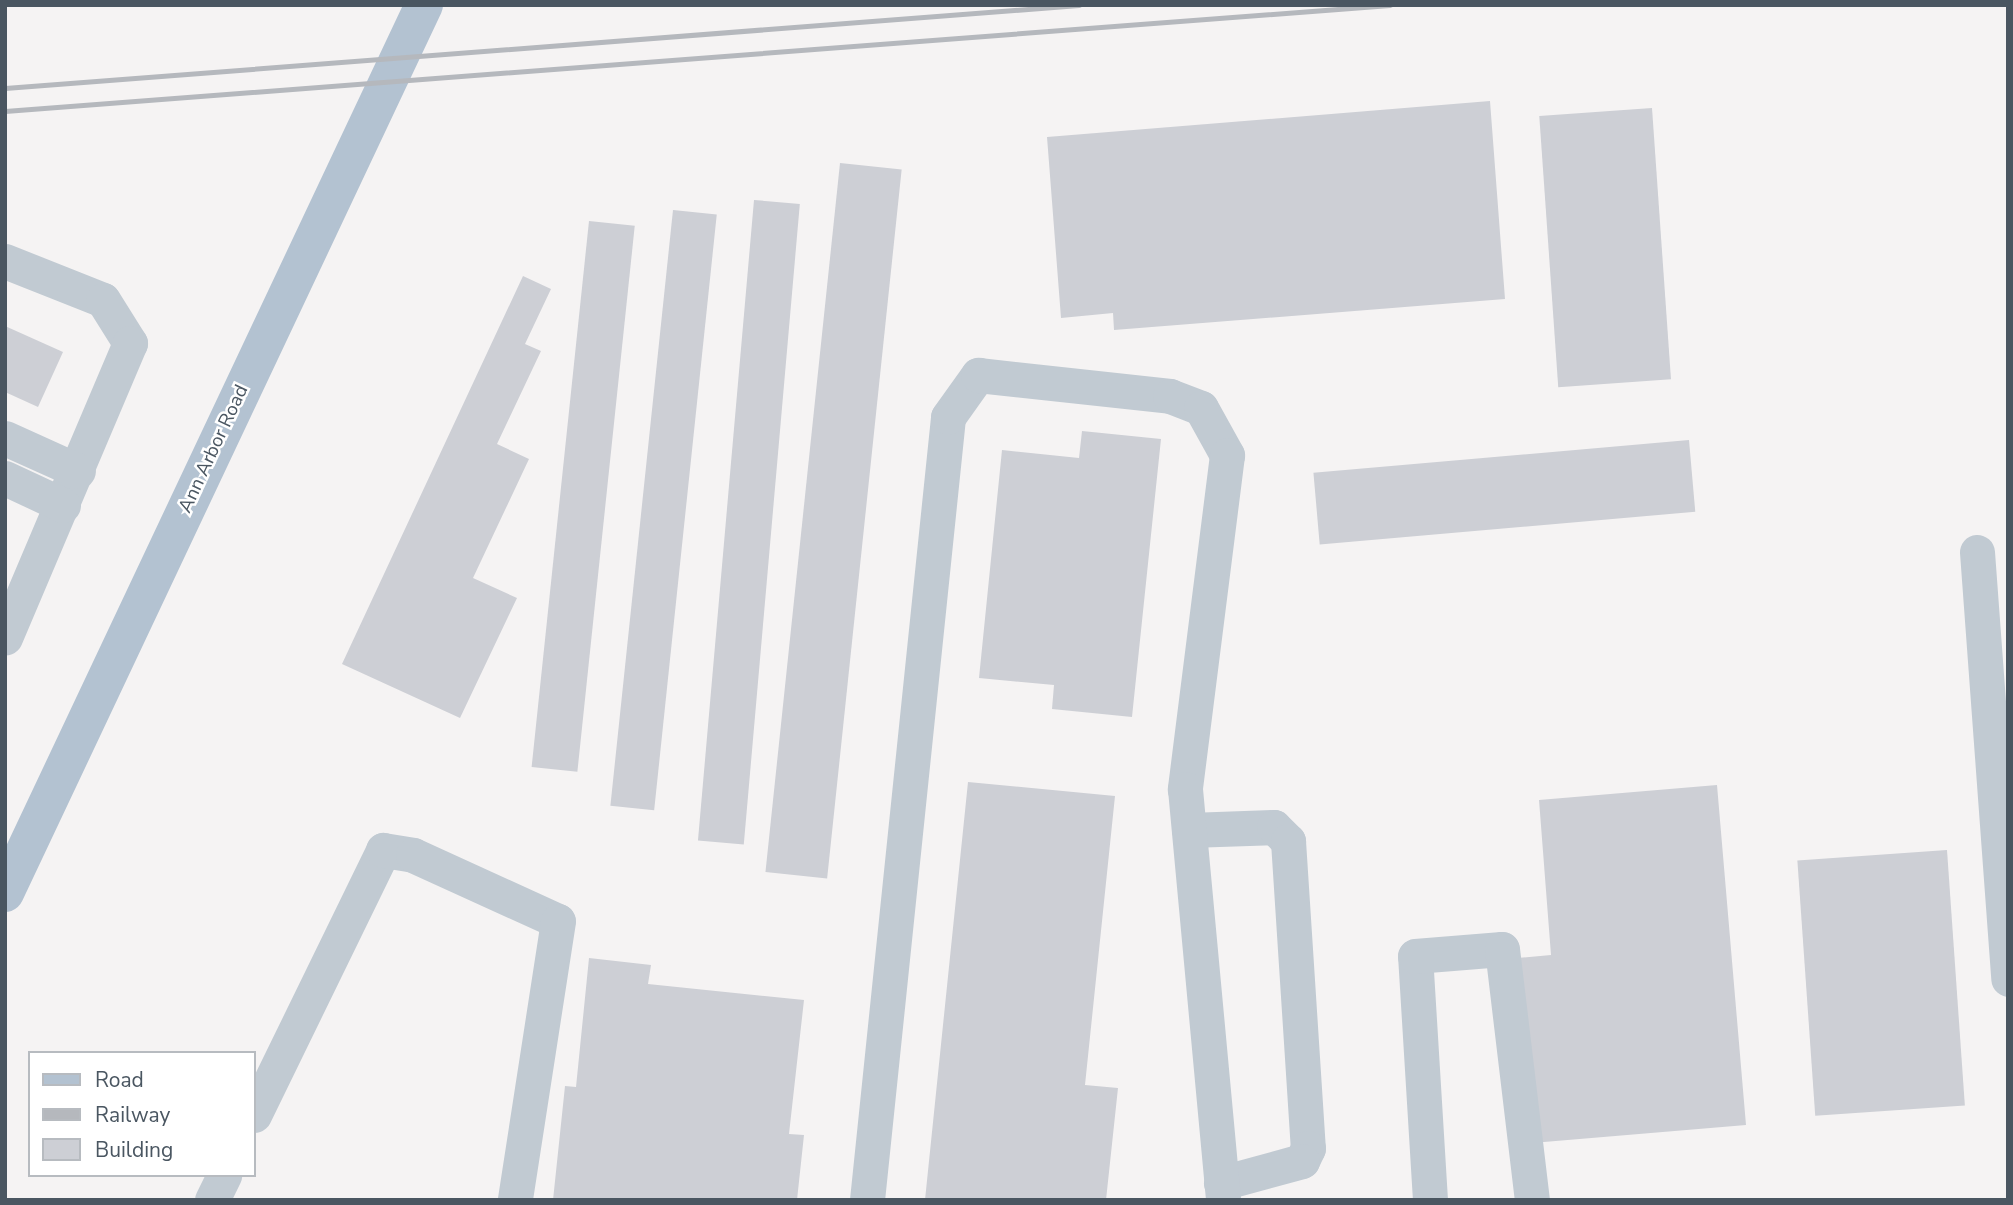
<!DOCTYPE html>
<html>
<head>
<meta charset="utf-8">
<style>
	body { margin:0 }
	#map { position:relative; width:2013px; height:1205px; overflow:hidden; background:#f5f3f3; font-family:"Nunito Sans",sans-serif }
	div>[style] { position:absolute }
	.building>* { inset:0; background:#cdcfd5; transform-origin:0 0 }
	.minor>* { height:35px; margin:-17.5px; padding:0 17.5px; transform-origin:17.5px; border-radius:17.5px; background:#c1cad2 }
	.major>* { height:38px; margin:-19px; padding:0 19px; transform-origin:19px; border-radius:19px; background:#b3c2d1 }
	.rail>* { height:5px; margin:-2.5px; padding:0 2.5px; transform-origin:2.5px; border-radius:2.5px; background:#b5b8bd }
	span { translate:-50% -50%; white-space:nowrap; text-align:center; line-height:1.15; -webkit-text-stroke:5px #fff; paint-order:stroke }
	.street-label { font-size:19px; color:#4a5661 }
	.frame { position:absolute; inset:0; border:7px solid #4a5661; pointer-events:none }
	.legend { position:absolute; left:28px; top:1051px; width:228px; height:126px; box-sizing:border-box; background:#fff; border:2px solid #b7bbc0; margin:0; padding:9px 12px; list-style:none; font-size:21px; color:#4a5661 }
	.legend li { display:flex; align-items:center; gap:14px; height:35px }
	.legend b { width:35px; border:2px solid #b7bbc0 }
</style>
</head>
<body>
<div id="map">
	<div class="building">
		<i style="clip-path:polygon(1490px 101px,1505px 299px,1114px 330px,1113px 313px,1061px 318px,1047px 137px)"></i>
		<i style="left:1652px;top:108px;width:272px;height:113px;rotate:86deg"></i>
		<i style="left:840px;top:163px;width:62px;height:713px;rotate:6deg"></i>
		<i style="left:754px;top:200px;width:46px;height:643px;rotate:5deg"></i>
		<i style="left:673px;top:210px;width:44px;height:599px;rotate:6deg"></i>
		<i style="left:589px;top:221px;width:46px;height:549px;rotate:6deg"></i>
		<i style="clip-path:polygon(523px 276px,551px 289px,525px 344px,541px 351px,497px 444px,529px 459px,473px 578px,517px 598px,460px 718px,342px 664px)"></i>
		<i style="clip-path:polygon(5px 326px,63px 352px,38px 407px,5px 392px)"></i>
		<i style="clip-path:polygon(1082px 431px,1161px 439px,1132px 717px,1052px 709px,1054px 685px,979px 678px,1002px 450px,1079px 458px)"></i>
		<i style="left:1689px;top:440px;width:72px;height:377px;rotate:85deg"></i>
		<i style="clip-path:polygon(968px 782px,1115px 796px,1085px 1085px,1118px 1088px,1106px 1200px,925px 1200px)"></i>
		<i style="clip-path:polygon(1717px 785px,1746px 1125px,1532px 1143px,1517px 958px,1551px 955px,1539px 800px)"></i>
		<i style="left:1947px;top:850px;width:256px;height:150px;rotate:86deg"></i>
		<i style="clip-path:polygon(589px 958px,651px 965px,648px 984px,804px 1000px,789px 1134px,804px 1135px,797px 1200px,553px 1200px,565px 1086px,576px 1087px)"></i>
	</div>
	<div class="minor">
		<i style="left:5px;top:261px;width:105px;rotate:21.7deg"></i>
		<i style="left:103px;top:300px;width:51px;rotate:57.9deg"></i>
		<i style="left:130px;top:343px;width:320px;rotate:113deg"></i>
		<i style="left:5px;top:438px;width:80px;rotate:24.3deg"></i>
		<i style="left:5px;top:478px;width:64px;rotate:25deg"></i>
		<i style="left:1977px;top:552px;width:428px;rotate:85.8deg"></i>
		<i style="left:1189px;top:830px;width:85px;rotate:-2deg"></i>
		<i style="left:1274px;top:827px;width:20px;rotate:45deg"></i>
		<i style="left:1288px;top:841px;width:308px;rotate:86.3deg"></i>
		<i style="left:1308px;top:1148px;width:14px;rotate:115deg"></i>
		<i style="left:1302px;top:1161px;width:84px;rotate:164.8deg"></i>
		<i style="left:254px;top:1115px;width:295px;rotate:-64deg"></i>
		<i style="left:383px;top:850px;width:30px;rotate:9deg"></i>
		<i style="left:413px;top:855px;width:159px;rotate:24.5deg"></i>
		<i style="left:558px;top:921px;width:282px;rotate:98.8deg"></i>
		<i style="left:212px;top:1200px;width:28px;rotate:-64deg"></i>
		<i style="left:867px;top:1200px;width:787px;rotate:-84.09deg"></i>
		<i style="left:948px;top:417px;width:52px;rotate:-54.5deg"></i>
		<i style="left:978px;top:375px;width:193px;rotate:6.2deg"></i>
		<i style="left:1170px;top:396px;width:33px;rotate:21deg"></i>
		<i style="left:1201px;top:408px;width:54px;rotate:61deg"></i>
		<i style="left:1227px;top:455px;width:337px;rotate:97.2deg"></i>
		<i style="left:1185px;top:789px;width:413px;rotate:84.7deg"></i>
		<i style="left:1430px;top:1200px;width:244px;rotate:-93.5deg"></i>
		<i style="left:1415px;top:956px;width:87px;rotate:-4.6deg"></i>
		<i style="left:1502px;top:949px;width:253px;rotate:83.2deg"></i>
	</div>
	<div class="major">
		<i style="left:5px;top:893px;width:982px;rotate:-64.74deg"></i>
	</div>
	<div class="rail">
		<i style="left:5px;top:88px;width:1077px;rotate:-4.42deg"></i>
		<i style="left:5px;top:111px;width:1389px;rotate:-4.38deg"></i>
	</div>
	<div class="street-label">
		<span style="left:214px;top:449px;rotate:-65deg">Ann Arbor Road</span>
	</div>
	<div class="frame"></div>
	<ul class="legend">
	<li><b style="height:9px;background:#b3c2d1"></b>Road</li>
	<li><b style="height:9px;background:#b5b8bd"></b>Railway</li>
	<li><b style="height:19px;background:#cdcfd5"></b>Building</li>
	</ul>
</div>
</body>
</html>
